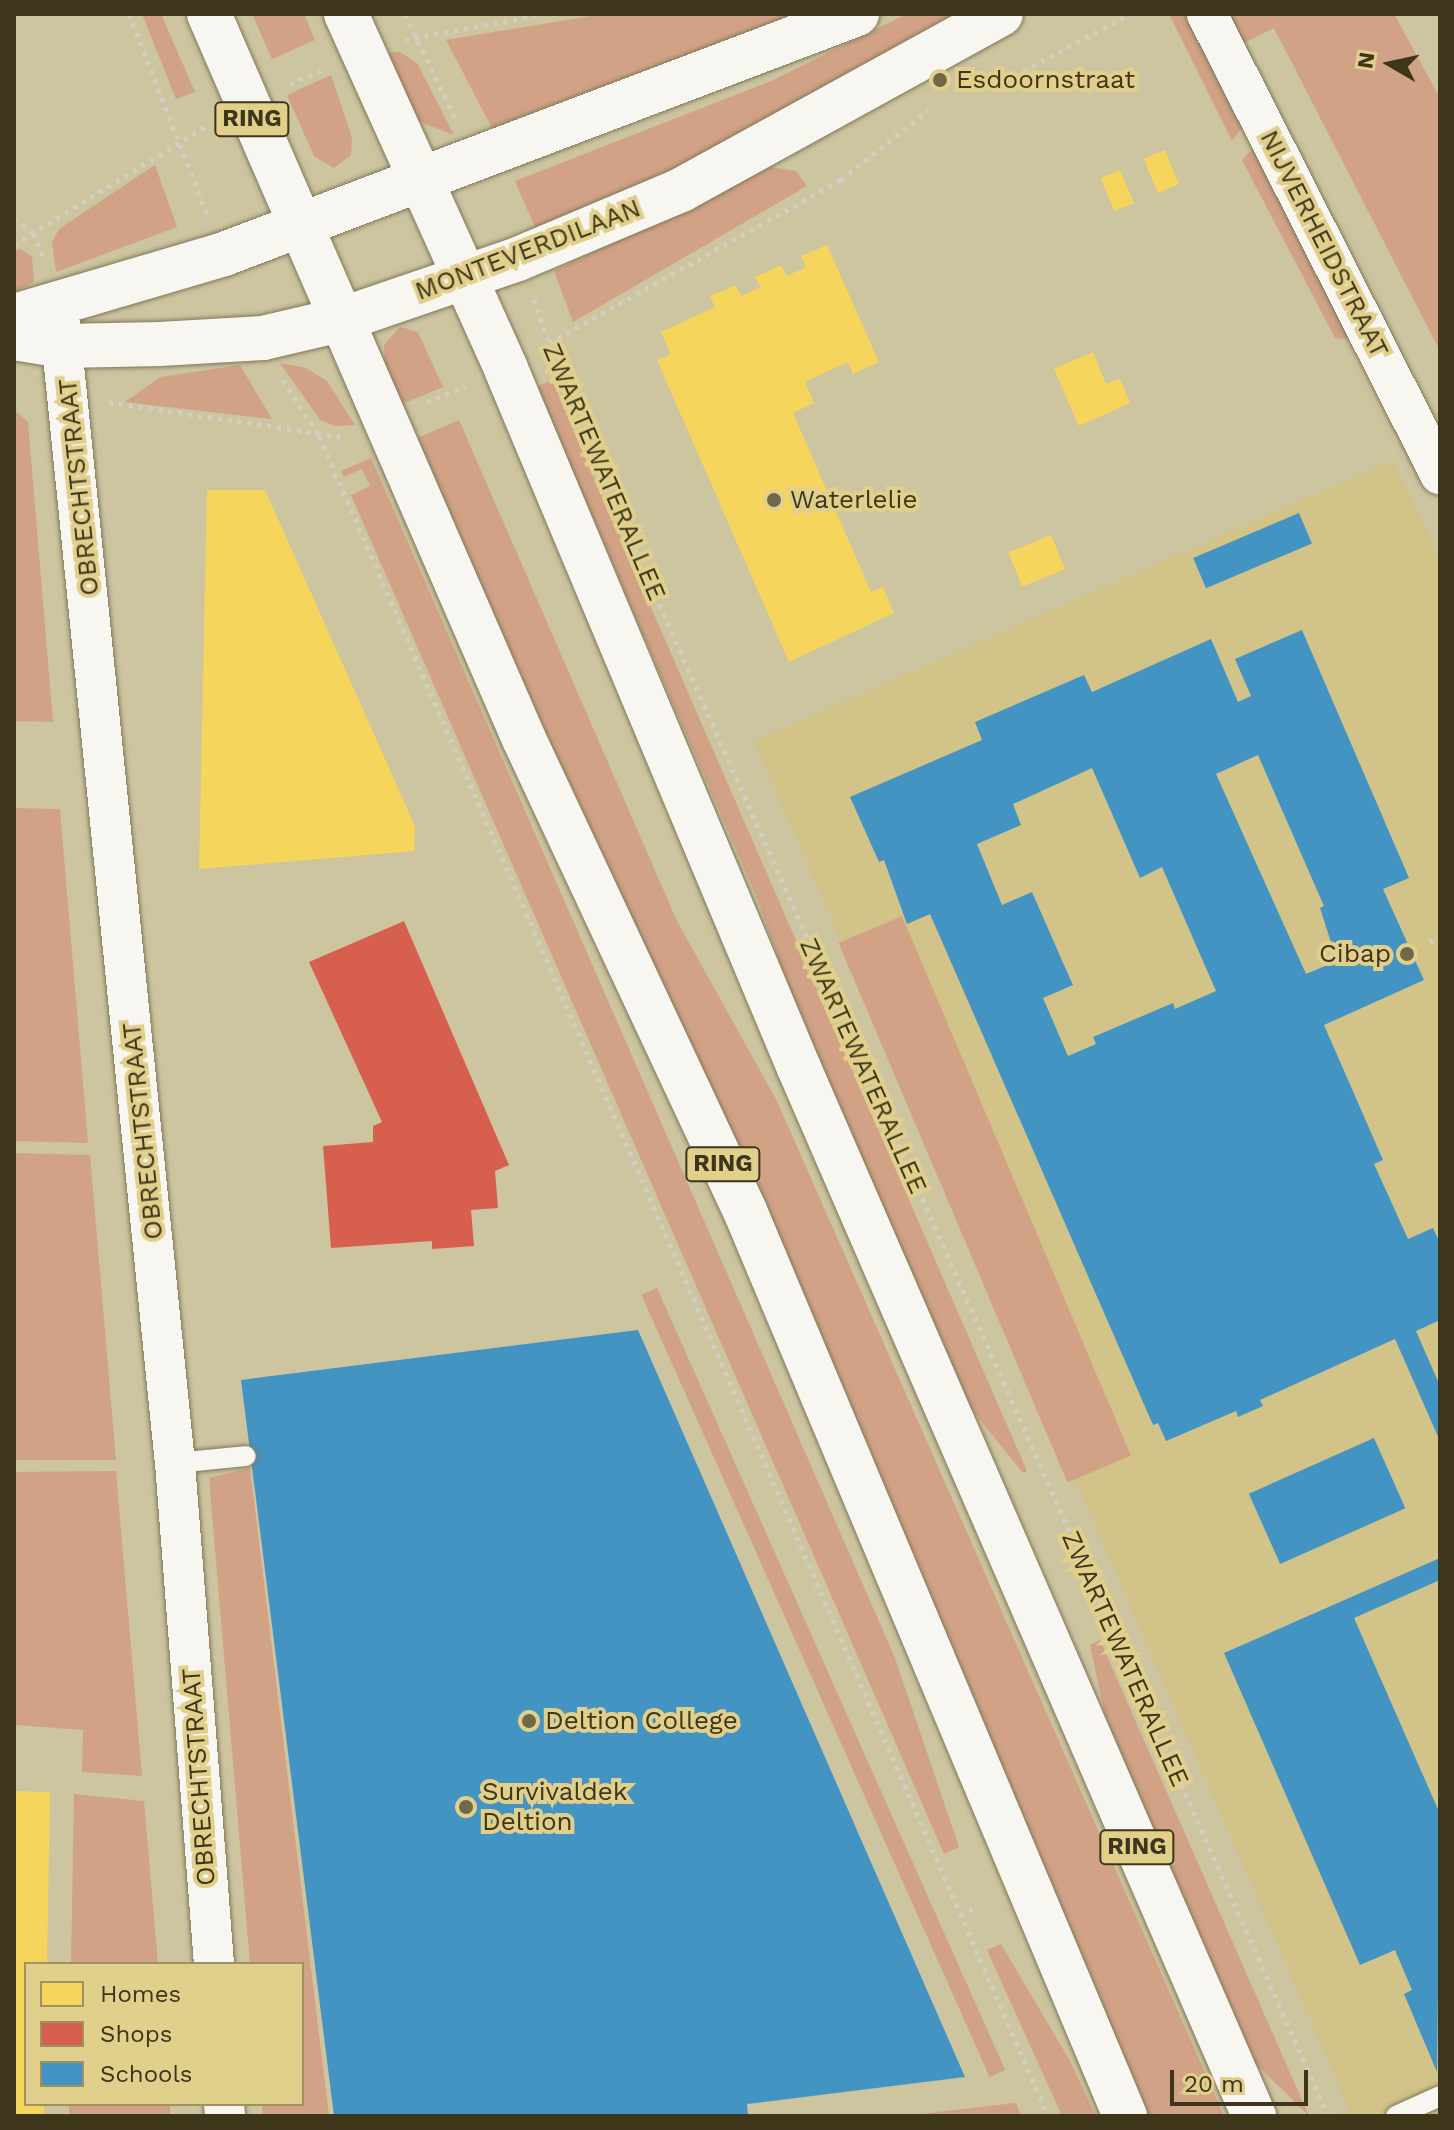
<!DOCTYPE html>
<html>
<head>
<meta charset="utf-8">
<style>
	body { margin:0 }
	#map { position:relative; width:1454px; height:2130px; overflow:hidden; background:#cdc4a0; font-family:"Work Sans",sans-serif }
	div>[style] { position:absolute }
	.built>* { inset:0; background:#d2c389 }
	.green>* { inset:0; background:#d2a287; transform-origin:0 0 }
	.homes>* { inset:0; background:#f6d55c; transform-origin:0 0 }
	.shops>* { inset:0; background:#d6604d }
	.schools>* { inset:0; background:#4393c3; transform-origin:0 0 }
	.path>* { height:5px; margin-top:-2.5px; transform-origin:0; background:repeating-linear-gradient(90deg,#d2cec3 0 4px,transparent 0 10px) }
	.roads { filter:drop-shadow(0 0 2px #7f7859) drop-shadow(0 0 2px #7f7859) }
	.lane>* { height:20px; margin:-10px; padding:0 10px; transform-origin:10px; border-radius:10px; background:#f8f6f1 }
	.street>* { height:40px; margin:-20px; padding:0 20px; transform-origin:20px; border-radius:20px; background:#f8f6f1 }
	.secondary>* { height:44px; margin:-22px; padding:0 22px; transform-origin:22px; border-radius:22px; background:#f8f6f1 }
	.primary>* { height:44px; margin:-22px; padding:0 22px; transform-origin:22px; border-radius:22px; background:#f8f6f1 }
	.dots>* { width:22px; height:22px; translate:-50% -50%; box-sizing:border-box; border:4px solid #e1cf8c; border-radius:50% }
	span { translate:-50% -50%; white-space:nowrap; text-align:center; line-height:1.15; -webkit-text-stroke:8px #e1cf8c; paint-order:stroke }
	.shield-label span { padding:2px 6px; background:#e1cf8c; border:2px solid; border-radius:6px; -webkit-text-stroke-width:0 }
	.shield-label { font-size:24px; color:#3e361b; font-weight:700 }
	.poi-label { font-size:26px; color:#3e361b }
	.left { translate:0 -50%; text-align:left }
	.right { translate:-100% -50%; text-align:right }
	.street-label { font-size:26px; color:#3e361b }
	.frame { position:absolute; inset:0; border:16px solid #3e361b; pointer-events:none }
	.legend { position:absolute; left:24px; top:1962px; width:280px; height:144px; box-sizing:border-box; background:#e1cf8c; border:2px solid #a0925f; margin:0; padding:10px 14px; list-style:none; font-size:24px; color:#3e361b }
	.legend li { display:flex; align-items:center; gap:16px; height:40px }
	.legend b { width:40px; border:2px solid #a0925f }
	.north { position:absolute; left:1350px; top:24px; width:80px; height:80px; -webkit-text-stroke:6px #e1cf8c; paint-order:stroke; rotate:279deg; font-size:22px; font-weight:700; line-height:32px; text-align:center; color:#3e361b }
	.north::after { content:''; display:block; margin:auto; width:28px; height:36px; background:#3e361b; clip-path:polygon(50% 0,100% 100%,50% 72%,0 100%) }
	.scale { position:absolute; left:1170px; top:2070px; width:138px; height:36px; box-sizing:border-box; border:4px solid #3e361b; border-top:0; padding-left:10px; font-size:24px; line-height:28px; white-space:nowrap; color:#3e361b; -webkit-text-stroke:6px #e1cf8c; paint-order:stroke }
</style>
</head>
<body>
<div id="map">
	<div class="built">
		<i style="clip-path:polygon(1393px 460px,1440px 559px,1440px 2116px,1352px 2116px,754px 741px)"></i>
	</div>
	<div class="green">
		<i style="clip-path:polygon(142px 14px,161px 14px,195px 92px,176px 99px)"></i>
		<i style="clip-path:polygon(252px 14px,304px 14px,315px 40px,272px 59px)"></i>
		<i style="clip-path:polygon(602px 14px,794px 14px,492px 128px,446px 40px)"></i>
		<i style="clip-path:polygon(907px 14px,964px 14px,635px 189px,537px 232px,515px 181px,771px 81px)"></i>
		<i style="clip-path:polygon(1169px 14px,1190px 14px,1243px 126px,1232px 141px)"></i>
		<i style="clip-path:polygon(1229px 14px,1394px 14px,1440px 98px,1440px 351px,1274px 28px,1244px 43px)"></i>
		<i style="clip-path:polygon(400px 52px,417px 63px,454px 135px,412px 119px,382px 53px)"></i>
		<i style="clip-path:polygon(331px 75px,352px 138px,351px 155px,334px 168px,314px 156px,287px 95px)"></i>
		<i style="clip-path:polygon(1257px 144px,1353px 335px,1347px 339px,1335px 338px,1242px 160px)"></i>
		<i style="clip-path:polygon(155px 165px,177px 227px,56px 272px,52px 242px,59px 229px)"></i>
		<i style="clip-path:polygon(770px 167px,796px 171px,807px 186px,573px 322px,554px 271px)"></i>
		<i style="clip-path:polygon(21px 249px,32px 257px,34px 282px,14px 292px,14px 250px)"></i>
		<i style="clip-path:polygon(400px 327px,418px 332px,443px 387px,400px 405px,385px 368px,384px 345px)"></i>
		<i style="clip-path:polygon(280px 363px,306px 368px,327px 381px,355px 425px,335px 426px,320px 420px)"></i>
		<i style="clip-path:polygon(240px 365px,272px 419px,125px 402px,160px 377px)"></i>
		<i style="clip-path:polygon(552px 380px,1027px 1471px,1023px 1473px,960px 1395px,826px 1091px,757px 898px,536px 387px)"></i>
		<i style="clip-path:polygon(14px 410px,28px 422px,53px 722px,14px 721px)"></i>
		<i style="clip-path:polygon(459px 420px,677px 921px,777px 1101px,1224px 2116px,1148px 2116px,415px 439px)"></i>
		<i style="clip-path:polygon(371px 458px,895px 1658px,959px 1847px,944px 1854px,351px 495px,370px 486px,362px 469px,344px 477px,341px 471px)"></i>
		<i style="clip-path:polygon(14px 808px,60px 809px,88px 1143px,14px 1141px)"></i>
		<i style="left:902px;top:916px;width:586px;height:69px;rotate:67deg"></i>
		<i style="clip-path:polygon(14px 1153px,90px 1155px,116px 1460px,14px 1460px)"></i>
		<i style="left:657px;top:1288px;width:856px;height:17px;rotate:66deg"></i>
		<i style="clip-path:polygon(250px 1468px,329px 2116px,263px 2116px,262px 2104px,302px 2104px,302px 1964px,250px 1964px,209px 1478px)"></i>
		<i style="clip-path:polygon(116px 1471px,116px 1472px,142px 1776px,82px 1772px,83px 1730px,16px 1725px,14px 1472px)"></i>
		<i style="clip-path:polygon(1100px 1640px,1309px 2116px,1249px 2057px,1110px 1739px,1090px 1645px)"></i>
		<i style="clip-path:polygon(74px 1794px,144px 1801px,158px 1964px,71px 1964px)"></i>
		<i style="clip-path:polygon(1001px 1944px,1069px 2059px,1096px 2116px,1062px 2116px,987px 1950px)"></i>
		<i style="clip-path:polygon(1016px 2103px,1021px 2116px,904px 2116px,997px 2105px)"></i>
		<i style="left:69px;top:2104px;width:101px;height:12px"></i>
	</div>
	<div class="homes">
		<i style="left:1165px;top:150px;width:37px;height:23px;rotate:68deg"></i>
		<i style="left:1120px;top:170px;width:36px;height:21px;rotate:67deg"></i>
		<i style="clip-path:polygon(827px 245px,879px 362px,853px 374px,848px 362px,805px 382px,814px 403px,793px 413px,871px 592px,883px 587px,894px 613px,789px 662px,657px 360px,671px 354px,661px 332px,715px 307px,710px 296px,736px 285px,741px 296px,761px 287px,755px 277px,781px 265px,787px 276px,806px 267px,801px 256px)"></i>
		<i style="clip-path:polygon(1093px 352px,1106px 384px,1120px 379px,1130px 403px,1079px 426px,1054px 369px)"></i>
		<i style="clip-path:polygon(207px 490px,265px 490px,415px 826px,414px 851px,199px 869px)"></i>
		<i style="left:1051px;top:535px;width:37px;height:46px;rotate:68deg"></i>
		<i style="clip-path:polygon(14px 1791px,50px 1792px,47px 1964px,26px 1964px,26px 2104px,44px 2104px,44px 2116px,14px 2116px)"></i>
	</div>
	<div class="shops">
		<i style="clip-path:polygon(404px 921px,509px 1165px,495px 1171px,498px 1208px,471px 1210px,474px 1246px,432px 1249px,432px 1241px,331px 1248px,323px 1146px,373px 1142px,373px 1126px,382px 1122px,309px 962px)"></i>
	</div>
	<div class="schools">
		<i style="left:1299px;top:513px;width:33px;height:115px;rotate:67deg"></i>
		<i style="clip-path:polygon(evenodd,1302px 630px,1409px 878px,1383px 889px,1424px 980px,1324px 1025px,1383px 1160px,1374px 1164px,1408px 1239px,1433px 1228px,1440px 1243px,1440px 1320px,1416px 1331px,1440px 1386px,1440px 1441px,1395px 1339px,1260px 1400px,1263px 1406px,1238px 1417px,1236px 1411px,1166px 1441px,1158px 1423px,1153px 1425px,930px 914px,907px 924px,884px 860px,879px 862px,850px 797px,982px 740px,975px 722px,1084px 675px,1092px 692px,1211px 639px,1238px 702px,1251px 696px,1235px 659px,1302px 630px,1258px 755px,1324px 906px,1320px 908px,1337px 961px,1306px 974px,1216px 774px,1258px 755px,1302px 630px,1092px 768px,1140px 878px,1162px 867px,1216px 991px,1175px 1009px,1173px 1003px,1093px 1037px,1096px 1044px,1068px 1056px,1043px 998px,1073px 985px,1064px 965px,1032px 892px,1002px 905px,977px 844px,1021px 825px,1013px 804px,1092px 768px)"></i>
		<i style="clip-path:polygon(638px 1330px,965px 2077px,747px 2104px,748px 2116px,334px 2116px,241px 1380px)"></i>
		<i style="left:1374px;top:1438px;width:77px;height:137px;rotate:66deg"></i>
		<i style="clip-path:polygon(1440px 1558px,1440px 1580px,1354px 1618px,1440px 1814px,1437px 2072px,1404px 1994px,1412px 1990px,1395px 1950px,1360px 1965px,1224px 1653px)"></i>
	</div>
	<div class="path">
		<i style="left:129px;top:14px;width:215px;rotate:68.7deg"></i>
		<i style="left:405px;top:14px;width:115px;rotate:64.3deg"></i>
		<i style="left:405px;top:40px;width:138px;rotate:-10.8deg"></i>
		<i style="left:290px;top:84px;width:34px;rotate:-24deg"></i>
		<i style="left:964px;top:89px;width:33px;rotate:-7deg"></i>
		<i style="left:997px;top:85px;width:151px;rotate:-28.1deg"></i>
		<i style="left:14px;top:219px;width:24px;rotate:35deg"></i>
		<i style="left:34px;top:233px;width:30px;rotate:70deg"></i>
		<i style="left:14px;top:245px;width:229px;rotate:-31.8deg"></i>
		<i style="left:534px;top:299px;width:51px;rotate:71.6deg"></i>
		<i style="left:549px;top:343px;width:334px;rotate:-29.2deg"></i>
		<i style="left:841px;top:180px;width:112px;rotate:-38.8deg"></i>
		<i style="left:283px;top:380px;width:67px;rotate:57.3deg"></i>
		<i style="left:319px;top:436px;width:1831px;rotate:66.54deg"></i>
		<i style="left:109px;top:402px;width:238px;rotate:8.5deg"></i>
		<i style="left:427px;top:402px;width:42px;rotate:-22.3deg"></i>
		<i style="left:631px;top:540px;width:1723px;rotate:66.14deg"></i>
		<i style="left:1430px;top:942px;width:11px;rotate:-27deg"></i>
		<i style="left:960px;top:1915px;width:21px;rotate:-28deg"></i>
	</div>
	<div class="roads">
		<div class="lane">
			<i style="left:175px;top:1463px;width:71px;rotate:-5.6deg"></i>
			<i style="left:1396px;top:2116px;width:48px;rotate:-24.4deg"></i>
		</div>
		<div class="street">
			<i style="left:1207px;top:14px;width:516px;rotate:63.14deg"></i>
			<i style="left:59px;top:316px;width:1153px;rotate:84.23deg"></i>
			<i style="left:175px;top:1463px;width:503px;rotate:85.55deg"></i>
			<i style="left:224px;top:2104px;width:12px;rotate:85deg"></i>
		</div>
		<div class="secondary">
			<i style="left:14px;top:316px;width:219px;rotate:-16.4deg"></i>
			<i style="left:224px;top:254px;width:677px;rotate:-20.76deg"></i>
			<i style="left:14px;top:338px;width:50px;rotate:9.3deg"></i>
			<i style="left:63px;top:346px;width:97px;rotate:-1.2deg"></i>
			<i style="left:160px;top:344px;width:103px;rotate:-3.3deg"></i>
			<i style="left:263px;top:338px;width:79px;rotate:-13.2deg"></i>
			<i style="left:340px;top:320px;width:188px;rotate:-18.9deg"></i>
			<i style="left:518px;top:259px;width:177px;rotate:-22.9deg"></i>
			<i style="left:681px;top:190px;width:365px;rotate:-28.8deg"></i>
		</div>
		<div class="primary">
			<i style="left:209px;top:14px;width:790px;rotate:66.52deg"></i>
			<i style="left:524px;top:739px;width:521px;rotate:64.91deg"></i>
			<i style="left:745px;top:1211px;width:982px;rotate:67.22deg"></i>
			<i style="left:346px;top:14px;width:389px;rotate:65.7deg"></i>
			<i style="left:506px;top:369px;width:758px;rotate:67.26deg"></i>
			<i style="left:799px;top:1068px;width:1143px;rotate:66.53deg"></i>
		</div>
	</div>
	<div class="dots">
		<i style="left:940px;top:80px;background:#70684a"></i>
		<i style="left:774px;top:500px;background:#70684a"></i>
		<i style="left:1407px;top:954px;background:#70684a"></i>
		<i style="left:529px;top:1721px;background:#70684a"></i>
		<i style="left:466px;top:1807px;background:#70684a"></i>
	</div>
	<div class="shield-label">
		<span style="left:252px;top:119px">RING</span>
		<span style="left:723px;top:1164px">RING</span>
		<span style="left:1137px;top:1847px">RING</span>
	</div>
	<div class="poi-label">
		<span class="left" style="left:956px;top:80px">Esdoornstraat</span>
		<span class="left" style="left:790px;top:500px">Waterlelie</span>
		<span class="right" style="left:1391px;top:954px">Cibap</span>
		<span class="left" style="left:545px;top:1721px">Deltion College</span>
		<span class="left" style="left:482px;top:1807px">Survivaldek<br>Deltion</span>
	</div>
	<div class="street-label">
		<span style="left:1324px;top:244px;rotate:63deg">NIJVERHEIDSTRAAT</span>
		<span style="left:528px;top:250px;rotate:-21deg">MONTEVERDILAAN</span>
		<span style="left:604px;top:472px;rotate:67deg">ZWARTEWATERALLEE</span>
		<span style="left:79px;top:487px;rotate:-96deg">OBRECHTSTRAAT</span>
		<span style="left:863px;top:1066px;rotate:66deg">ZWARTEWATERALLEE</span>
		<span style="left:143px;top:1131px;rotate:-96deg">OBRECHTSTRAAT</span>
		<span style="left:1125px;top:1659px;rotate:66deg">ZWARTEWATERALLEE</span>
		<span style="left:199px;top:1777px;rotate:-94deg">OBRECHTSTRAAT</span>
	</div>
	<div class="frame"></div>
	<ul class="legend">
	<li><b style="height:22px;background:#f6d55c"></b>Homes</li>
	<li><b style="height:22px;background:#d6604d"></b>Shops</li>
	<li><b style="height:22px;background:#4393c3"></b>Schools</li>
	</ul>
	<div class="north">N</div>
	<div class="scale">20 m</div>
</div>
</body>
</html>
